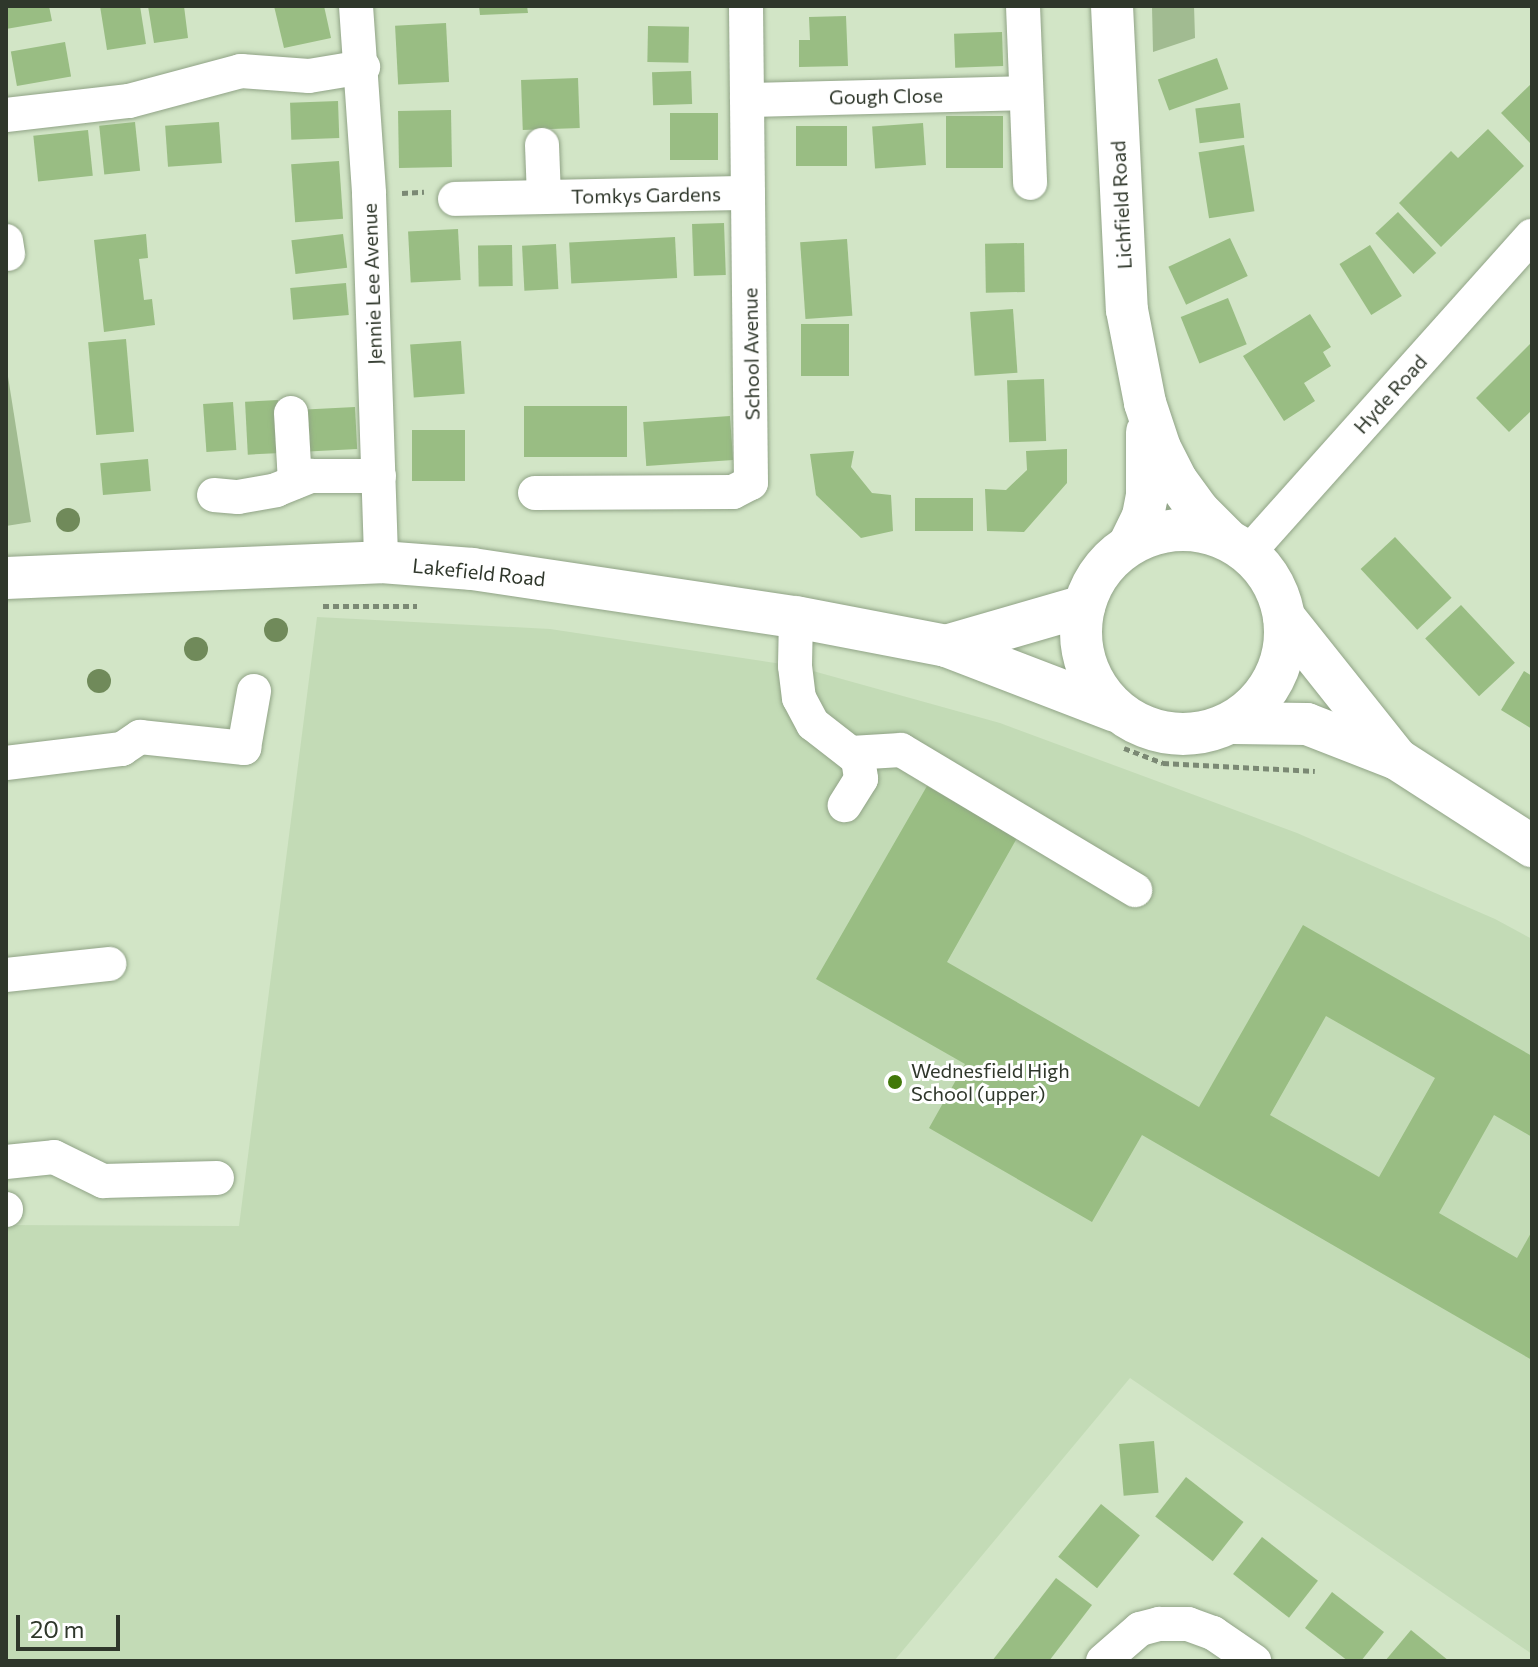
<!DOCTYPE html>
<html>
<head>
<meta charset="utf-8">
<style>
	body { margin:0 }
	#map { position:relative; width:1538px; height:1667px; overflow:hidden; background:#d2e5c6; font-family:Commissioner,sans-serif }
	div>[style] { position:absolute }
	.built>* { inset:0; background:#c3dbb6 }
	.green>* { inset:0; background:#a1bb91 }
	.building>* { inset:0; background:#99bd83; transform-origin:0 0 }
	.path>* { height:5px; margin-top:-2.5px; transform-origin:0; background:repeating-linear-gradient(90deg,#7b8974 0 6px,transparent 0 10px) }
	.roads { filter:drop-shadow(0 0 2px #90a386) drop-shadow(0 0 2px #90a386) }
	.minor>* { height:34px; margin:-17px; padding:0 17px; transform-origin:17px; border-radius:17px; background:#fff }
	.major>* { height:42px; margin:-21px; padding:0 21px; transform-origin:21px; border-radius:21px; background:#fff }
	.major>.ring { margin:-21px; padding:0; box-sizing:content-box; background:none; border:42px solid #fff; border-radius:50% }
	.trees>* { width:24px; height:24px; margin:-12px; border-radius:50%; background:#708a5a }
	.dots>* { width:22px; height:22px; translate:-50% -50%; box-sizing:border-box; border:4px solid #fff; border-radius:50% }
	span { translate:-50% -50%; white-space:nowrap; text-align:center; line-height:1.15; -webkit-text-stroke:6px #fff; paint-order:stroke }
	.street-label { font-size:20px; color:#2f372b }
	.poi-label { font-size:20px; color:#2f372b }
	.left { translate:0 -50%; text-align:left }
	.frame { position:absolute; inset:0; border:8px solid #2f372b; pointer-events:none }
	.scale { position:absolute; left:16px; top:1615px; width:104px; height:36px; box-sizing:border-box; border:4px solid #2f372b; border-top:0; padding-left:10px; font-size:24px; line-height:28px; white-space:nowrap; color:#2f372b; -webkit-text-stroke:6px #fff; paint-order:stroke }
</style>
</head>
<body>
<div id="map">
	<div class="built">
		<i style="clip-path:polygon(317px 617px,550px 629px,795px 666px,1000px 723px,1297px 833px,1495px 919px,1532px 939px,1532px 1654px,1130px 1378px,894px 1661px,6px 1661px,6px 1225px,239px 1226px)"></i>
	</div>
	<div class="green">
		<i style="clip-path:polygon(1152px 6px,1194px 6px,1195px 38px,1153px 52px)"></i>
		<i style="clip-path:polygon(6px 364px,31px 522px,6px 526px)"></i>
	</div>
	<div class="building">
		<i style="clip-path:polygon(6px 6px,49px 6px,52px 21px,6px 29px)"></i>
		<i style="clip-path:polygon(100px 6px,140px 6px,146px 44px,107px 50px)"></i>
		<i style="clip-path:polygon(148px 6px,184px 6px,188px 38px,154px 43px)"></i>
		<i style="clip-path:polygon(274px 6px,324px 6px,331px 38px,284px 48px)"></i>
		<i style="clip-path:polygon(479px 6px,527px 6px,528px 13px,480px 15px)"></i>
		<i style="clip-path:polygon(846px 16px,848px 66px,799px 67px,799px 40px,810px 40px,809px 17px)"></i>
		<i style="left:446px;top:23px;width:59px;height:51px;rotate:87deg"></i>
		<i style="left:648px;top:26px;width:41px;height:36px;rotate:1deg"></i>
		<i style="left:1002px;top:32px;width:34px;height:48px;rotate:88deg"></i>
		<i style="left:65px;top:42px;width:35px;height:55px;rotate:80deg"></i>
		<i style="left:1217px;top:58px;width:33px;height:63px;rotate:70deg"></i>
		<i style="left:691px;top:71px;width:33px;height:39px;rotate:88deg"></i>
		<i style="left:578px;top:78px;width:50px;height:57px;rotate:88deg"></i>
		<i style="clip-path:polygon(1532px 83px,1532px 145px,1501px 113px)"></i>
		<i style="left:338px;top:101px;width:37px;height:48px;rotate:88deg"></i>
		<i style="left:1240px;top:103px;width:35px;height:45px;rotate:83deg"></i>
		<i style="left:451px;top:110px;width:57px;height:53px;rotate:89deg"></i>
		<i style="left:670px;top:113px;width:48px;height:47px"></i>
		<i style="left:946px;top:116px;width:57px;height:52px"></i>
		<i style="left:135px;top:122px;width:49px;height:36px;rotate:84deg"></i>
		<i style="left:219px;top:122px;width:41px;height:54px;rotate:86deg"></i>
		<i style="left:923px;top:123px;width:42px;height:51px;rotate:86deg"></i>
		<i style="left:796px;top:126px;width:51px;height:40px"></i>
		<i style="clip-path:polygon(1488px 129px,1524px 166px,1441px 247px,1399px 203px,1451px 151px,1458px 158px)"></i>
		<i style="left:88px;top:130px;width:46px;height:55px;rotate:84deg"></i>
		<i style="left:1244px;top:145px;width:67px;height:46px;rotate:81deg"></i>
		<i style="left:339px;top:161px;width:58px;height:48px;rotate:86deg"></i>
		<i style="left:1398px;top:212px;width:56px;height:31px;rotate:47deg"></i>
		<i style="left:724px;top:223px;width:52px;height:32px;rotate:88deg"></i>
		<i style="left:458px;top:229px;width:51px;height:50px;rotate:87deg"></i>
		<i style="clip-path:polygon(146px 234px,148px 258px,139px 259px,144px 300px,152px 299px,155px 325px,104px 332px,94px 240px)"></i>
		<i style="left:343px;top:234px;width:34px;height:52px;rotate:83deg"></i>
		<i style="left:675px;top:237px;width:41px;height:106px;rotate:87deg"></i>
		<i style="left:1230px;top:238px;width:42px;height:68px;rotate:65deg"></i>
		<i style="left:847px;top:239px;width:77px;height:47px;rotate:86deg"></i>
		<i style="left:1024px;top:243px;width:49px;height:39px;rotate:89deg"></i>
		<i style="left:556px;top:244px;width:45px;height:34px;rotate:87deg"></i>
		<i style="left:512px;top:245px;width:41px;height:34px;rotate:89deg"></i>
		<i style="left:1370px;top:245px;width:60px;height:36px;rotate:58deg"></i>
		<i style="left:346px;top:283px;width:32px;height:56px;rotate:85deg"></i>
		<i style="left:1228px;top:298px;width:50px;height:51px;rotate:68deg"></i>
		<i style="left:1013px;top:309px;width:64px;height:43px;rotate:86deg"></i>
		<i style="clip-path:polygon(1310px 314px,1331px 347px,1323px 352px,1331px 366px,1304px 383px,1315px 401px,1284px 421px,1243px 356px)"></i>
		<i style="left:801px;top:324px;width:48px;height:52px"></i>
		<i style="left:126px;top:339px;width:93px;height:38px;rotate:85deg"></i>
		<i style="left:461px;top:341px;width:53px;height:51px;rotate:86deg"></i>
		<i style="clip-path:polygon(1532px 342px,1532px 410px,1509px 432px,1476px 398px)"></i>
		<i style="left:1044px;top:379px;width:62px;height:37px;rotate:88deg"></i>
		<i style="left:278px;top:400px;width:53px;height:33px;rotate:87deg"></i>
		<i style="left:233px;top:402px;width:48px;height:30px;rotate:86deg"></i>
		<i style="left:627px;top:406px;width:51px;height:103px;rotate:90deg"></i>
		<i style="left:355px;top:407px;width:42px;height:49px;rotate:87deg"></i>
		<i style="left:730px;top:416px;width:44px;height:87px;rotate:86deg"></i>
		<i style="left:412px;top:430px;width:53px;height:51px"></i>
		<i style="clip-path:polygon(1067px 449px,1067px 483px,1024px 532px,987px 531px,985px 489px,1006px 490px,1027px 470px,1026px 451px)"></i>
		<i style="clip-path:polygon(854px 451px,851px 467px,872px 493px,891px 495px,893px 531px,861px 538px,816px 495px,810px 454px)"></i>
		<i style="left:148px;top:459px;width:32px;height:48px;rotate:85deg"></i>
		<i style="left:973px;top:498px;width:33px;height:58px;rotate:90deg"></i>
		<i style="left:1395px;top:537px;width:83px;height:47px;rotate:47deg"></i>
		<i style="left:1461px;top:605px;width:79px;height:49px;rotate:47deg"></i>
		<i style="clip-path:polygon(1524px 671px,1532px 676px,1532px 729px,1501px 710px)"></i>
		<i style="clip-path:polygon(evenodd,927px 786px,1017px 838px,947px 962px,1199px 1107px,1303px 925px,1532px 1056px,1532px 1137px,1494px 1115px,1439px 1213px,1517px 1258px,1532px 1231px,1532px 1360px,1142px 1135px,1092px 1222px,929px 1128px,965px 1064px,816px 979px,927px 786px,1326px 1016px,1435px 1078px,1379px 1177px,1270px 1115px,1326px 1016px)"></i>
		<i style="left:1154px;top:1441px;width:52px;height:35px;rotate:85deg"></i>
		<i style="left:1186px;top:1477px;width:73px;height:50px;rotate:38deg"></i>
		<i style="left:1101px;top:1504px;width:50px;height:68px;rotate:39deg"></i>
		<i style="left:1262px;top:1537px;width:71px;height:47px;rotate:38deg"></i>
		<i style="clip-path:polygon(1056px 1578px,1092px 1605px,1049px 1661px,992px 1661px)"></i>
		<i style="clip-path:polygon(1332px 1592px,1384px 1632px,1361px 1661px,1348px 1661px,1305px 1628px)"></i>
		<i style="clip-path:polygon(1411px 1630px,1449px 1661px,1385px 1661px)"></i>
	</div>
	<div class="path">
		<i style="left:402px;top:193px;width:22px;rotate:-3deg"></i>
		<i style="left:323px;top:606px;width:94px"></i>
		<i style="left:1124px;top:748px;width:42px;rotate:21deg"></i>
		<i style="left:1163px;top:763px;width:152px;rotate:3deg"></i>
	</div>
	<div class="roads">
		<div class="minor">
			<i style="left:356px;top:6px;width:188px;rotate:86deg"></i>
			<i style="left:369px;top:194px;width:368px;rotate:88.1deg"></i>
			<i style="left:1023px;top:6px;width:177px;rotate:87.7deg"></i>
			<i style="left:747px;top:100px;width:277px;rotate:-1.4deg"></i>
			<i style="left:6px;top:115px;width:124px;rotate:-6.5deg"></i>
			<i style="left:129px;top:101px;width:116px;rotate:-15deg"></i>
			<i style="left:241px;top:71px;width:68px;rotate:4.2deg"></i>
			<i style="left:309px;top:76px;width:55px;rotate:-9.5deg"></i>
			<i style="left:542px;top:145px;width:52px;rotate:87.8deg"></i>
			<i style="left:455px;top:199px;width:293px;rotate:-1.2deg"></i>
			<i style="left:6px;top:241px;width:13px;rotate:81deg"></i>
			<i style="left:291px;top:413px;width:69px;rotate:86.7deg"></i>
			<i style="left:535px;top:493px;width:198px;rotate:-0.3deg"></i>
			<i style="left:733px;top:492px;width:20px;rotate:-27deg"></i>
			<i style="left:751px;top:483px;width:477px;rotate:-90.6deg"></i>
			<i style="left:214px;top:495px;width:24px;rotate:5deg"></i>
			<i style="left:238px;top:497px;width:39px;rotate:-10deg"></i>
			<i style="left:276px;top:490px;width:38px;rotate:-22deg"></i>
			<i style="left:311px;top:476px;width:68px"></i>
			<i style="left:1249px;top:552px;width:424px;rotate:-48.2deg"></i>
			<i style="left:796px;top:617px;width:49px;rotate:91.2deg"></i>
			<i style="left:795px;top:666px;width:32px;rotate:83deg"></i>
			<i style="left:799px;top:698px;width:30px;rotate:62deg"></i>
			<i style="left:813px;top:724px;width:57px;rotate:37.9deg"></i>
			<i style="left:858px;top:759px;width:20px;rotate:81deg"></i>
			<i style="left:861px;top:779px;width:31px;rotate:122deg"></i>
			<i style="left:851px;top:753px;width:50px;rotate:-3.4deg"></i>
			<i style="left:901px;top:750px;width:273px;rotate:30.9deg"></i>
			<i style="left:6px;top:763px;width:117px;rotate:-6.9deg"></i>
			<i style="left:122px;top:749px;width:22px;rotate:-34deg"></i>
			<i style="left:140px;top:737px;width:105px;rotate:6deg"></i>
			<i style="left:244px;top:748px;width:58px;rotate:-80deg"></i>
			<i style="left:6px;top:975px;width:104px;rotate:-6.1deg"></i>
			<i style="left:6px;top:1162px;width:48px;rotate:-5.9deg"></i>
			<i style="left:54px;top:1157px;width:55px;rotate:26.1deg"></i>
			<i style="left:103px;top:1181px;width:114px;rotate:-1.5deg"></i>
			<i style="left:6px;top:1209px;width:1px;rotate:90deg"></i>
			<i style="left:1103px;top:1661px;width:49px;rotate:-40.9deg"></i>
			<i style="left:1140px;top:1629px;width:20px;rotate:-15deg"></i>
			<i style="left:1159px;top:1624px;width:29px"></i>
			<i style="left:1188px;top:1624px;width:27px;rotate:20deg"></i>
			<i style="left:1213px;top:1633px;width:50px;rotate:34.3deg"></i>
		</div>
		<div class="major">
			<i style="left:1112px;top:6px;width:304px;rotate:87.2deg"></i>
			<i style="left:1127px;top:310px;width:95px;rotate:79deg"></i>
			<i style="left:1145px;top:403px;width:47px;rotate:71.6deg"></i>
			<i style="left:1160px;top:448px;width:37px;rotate:63deg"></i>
			<i style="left:1177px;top:481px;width:36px;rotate:54deg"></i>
			<i style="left:1198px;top:510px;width:40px;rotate:45deg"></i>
			<i class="ring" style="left:1081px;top:530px;width:162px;height:162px"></i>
			<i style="left:1130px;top:543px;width:30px;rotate:-64deg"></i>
			<i style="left:1143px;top:516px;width:20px;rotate:-79deg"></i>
			<i style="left:1147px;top:496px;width:64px;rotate:-90deg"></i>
			<i style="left:6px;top:578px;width:375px;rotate:-2.4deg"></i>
			<i style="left:381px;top:562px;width:92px;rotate:4.4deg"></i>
			<i style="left:473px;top:569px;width:327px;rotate:8.5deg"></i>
			<i style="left:796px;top:617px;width:153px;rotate:10.9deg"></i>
			<i style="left:946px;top:646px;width:181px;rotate:21deg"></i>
			<i style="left:1284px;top:617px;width:181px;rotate:51.5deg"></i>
			<i style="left:946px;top:646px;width:144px;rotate:-16.2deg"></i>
			<i style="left:1234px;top:723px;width:73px;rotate:0.8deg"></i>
			<i style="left:1307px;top:724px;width:97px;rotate:21.3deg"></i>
			<i style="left:1397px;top:759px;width:161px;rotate:32.8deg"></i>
		</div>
	</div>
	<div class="trees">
		<i style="left:68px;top:520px"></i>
		<i style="left:276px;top:630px"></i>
		<i style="left:196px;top:649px"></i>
		<i style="left:99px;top:681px"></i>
	</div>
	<div class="dots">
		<i style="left:895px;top:1082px;background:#42780a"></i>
	</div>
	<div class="street-label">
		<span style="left:886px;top:96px;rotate:-1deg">Gough Close</span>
		<span style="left:646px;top:195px;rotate:-1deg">Tomkys Gardens</span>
		<span style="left:1121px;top:205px;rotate:-93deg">Lichfield Road</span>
		<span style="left:372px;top:284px;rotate:-92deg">Jennie Lee Avenue</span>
		<span style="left:751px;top:354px;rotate:-91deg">School Avenue</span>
		<span style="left:1390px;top:394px;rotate:-48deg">Hyde Road</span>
		<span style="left:479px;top:572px;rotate:6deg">Lakefield Road</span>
	</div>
	<div class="poi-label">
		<span class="left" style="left:911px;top:1082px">Wednesfield High<br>School (upper)</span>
	</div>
	<div class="frame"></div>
	<div class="scale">20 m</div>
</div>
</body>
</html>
